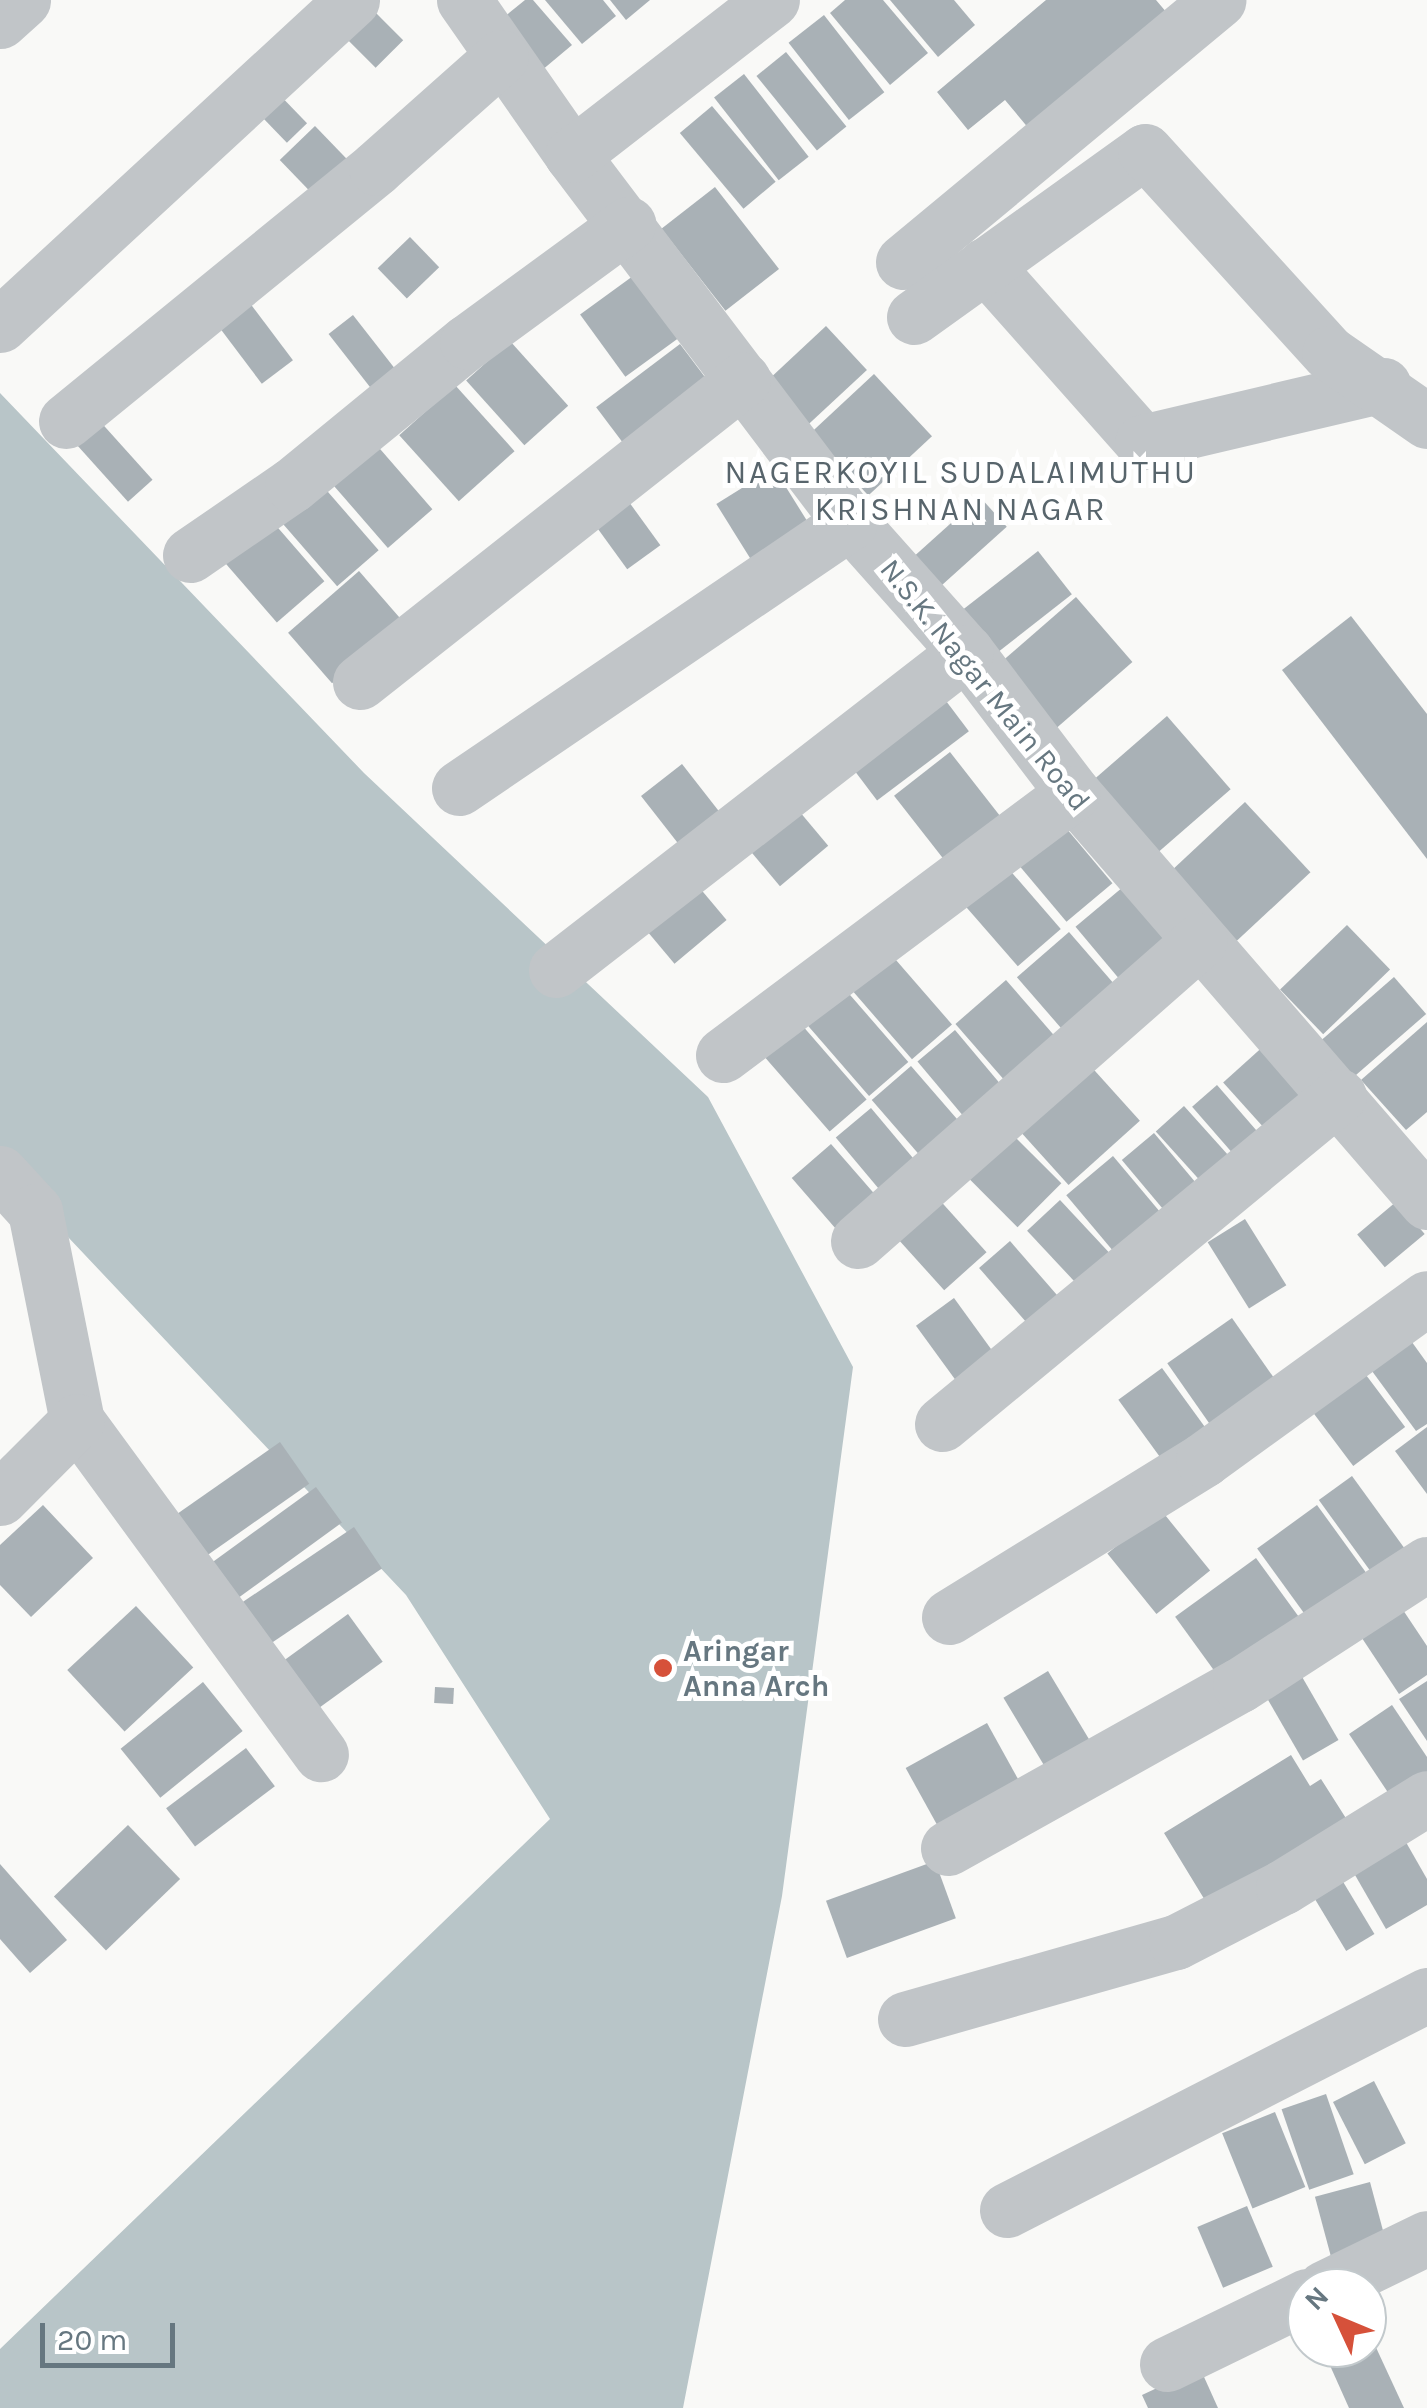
<!DOCTYPE html>
<html>
<head>
<meta charset="utf-8">
<style>
	body { margin:0 }
	#map { position:relative; width:1427px; height:2408px; overflow:hidden; background:#f9f9f7; font-family:Karla,sans-serif }
	div>[style] { position:absolute }
	.water>* { inset:0; background:#b8c5c8 }
	.building>* { inset:0; background:#a9b1b6; transform-origin:0 0 }
	.minor>* { height:55px; margin:-27.5px; padding:0 27.5px; transform-origin:27.5px; border-radius:27.5px; background:#c1c5c8 }
	.dots>* { width:28px; height:28px; translate:-50% -50%; box-sizing:border-box; border:5px solid #fff; border-radius:50% }
	span { translate:-50% -50%; white-space:nowrap; text-align:center; line-height:1.15; -webkit-text-stroke:10px #fff; paint-order:stroke }
	.street-label { font-size:30px; color:#667780 }
	.poi-label { font-size:30px; color:#667780; font-weight:700 }
	.left { translate:0 -50%; text-align:left }
	.neighbourhood-label { font-size:32px; color:#58656c; letter-spacing:2.5px }
	.north { position:absolute; left:1287px; top:2268px; width:100px; height:100px; box-sizing:border-box; background:#fff; border:2px solid #c2c9cc; border-radius:50%; rotate:314deg; font-size:28px; font-weight:700; line-height:40px; text-align:center; color:#667780 }
	.north::after { content:''; display:block; margin:auto; width:35px; height:45px; background:#d6513a; clip-path:polygon(50% 0,100% 100%,50% 72%,0 100%) }
	.scale { position:absolute; left:40px; top:2323px; width:135px; height:45px; box-sizing:border-box; border:5px solid #667780; border-top:0; padding-left:12px; font-size:30px; line-height:35px; white-space:nowrap; color:#667780; -webkit-text-stroke:8px #fff; paint-order:stroke }
</style>
</head>
<body>
<div id="map">
	<div class="water">
		<i style="clip-path:polygon(0 393px,364px 773px,708px 1097px,853px 1367px,782px 1896px,683px 2408px,0 2408px,0 2349px,550px 1819px,406px 1595px,0 1165px)"></i>
	</div>
	<div class="building">
		<i style="clip-path:polygon(525px 0,533px 0,572px 45px,535px 76px,493px 26px)"></i>
		<i style="clip-path:polygon(545px 0,603px 0,616px 16px,582px 44px)"></i>
		<i style="clip-path:polygon(610px 0,650px 0,626px 20px)"></i>
		<i style="clip-path:polygon(845px 0,883px 0,928px 53px,890px 85px,830px 13px)"></i>
		<i style="clip-path:polygon(890px 0,954px 0,975px 25px,938px 57px)"></i>
		<i style="clip-path:polygon(1046px 0,1156px 0,1173px 20px,1035px 136px,1005px 100px,968px 130px,937px 92px)"></i>
		<i style="left:365px;top:2px;width:54px;height:39px;rotate:45deg"></i>
		<i style="left:824px;top:15px;width:98px;height:45px;rotate:52deg"></i>
		<i style="left:786px;top:52px;width:96px;height:38px;rotate:51deg"></i>
		<i style="left:744px;top:74px;width:105px;height:38px;rotate:52deg"></i>
		<i style="left:273px;top:88px;width:49px;height:28px;rotate:46deg"></i>
		<i style="left:712px;top:106px;width:99px;height:42px;rotate:50deg"></i>
		<i style="left:315px;top:126px;width:59px;height:49px;rotate:46deg"></i>
		<i style="left:715px;top:187px;width:104px;height:68px;rotate:52deg"></i>
		<i style="left:410px;top:237px;width:42px;height:45px;rotate:46deg"></i>
		<i style="left:644px;top:268px;width:77px;height:79px;rotate:54deg"></i>
		<i style="left:243px;top:294px;width:83px;height:39px;rotate:53deg"></i>
		<i style="left:353px;top:315px;width:85px;height:31px;rotate:52deg"></i>
		<i style="left:826px;top:326px;width:60px;height:85px;rotate:47deg"></i>
		<i style="left:510px;top:341px;width:87px;height:59px;rotate:48deg"></i>
		<i style="left:680px;top:344px;width:62px;height:105px;rotate:53deg"></i>
		<i style="left:874px;top:374px;width:85px;height:87px;rotate:47deg"></i>
		<i style="left:455px;top:385px;width:89px;height:75px;rotate:48deg"></i>
		<i style="left:97px;top:418px;width:83px;height:33px;rotate:48deg"></i>
		<i style="left:374px;top:442px;width:89px;height:59px;rotate:49deg"></i>
		<i style="left:774px;top:468px;width:70px;height:68px;rotate:58deg"></i>
		<i style="left:315px;top:477px;width:97px;height:55px;rotate:49deg"></i>
		<i style="left:621px;top:491px;width:67px;height:41px;rotate:54deg"></i>
		<i style="left:980px;top:497px;width:40px;height:89px;rotate:48deg"></i>
		<i style="left:266px;top:514px;width:89px;height:63px;rotate:49deg"></i>
		<i style="left:1038px;top:551px;width:55px;height:98px;rotate:52deg"></i>
		<i style="left:359px;top:571px;width:67px;height:94px;rotate:49deg"></i>
		<i style="left:1076px;top:597px;width:86px;height:104px;rotate:49deg"></i>
		<i style="clip-path:polygon(1351px 616px,1427px 714px,1427px 859px,1282px 670px)"></i>
		<i style="left:934px;top:685px;width:58px;height:115px;rotate:53deg"></i>
		<i style="left:1167px;top:716px;width:97px;height:101px;rotate:49deg"></i>
		<i style="left:950px;top:752px;width:81px;height:71px;rotate:52deg"></i>
		<i style="left:682px;top:764px;width:74px;height:52px;rotate:52deg"></i>
		<i style="left:789px;top:799px;width:61px;height:63px;rotate:50deg"></i>
		<i style="left:1245px;top:802px;width:96px;height:108px;rotate:47deg"></i>
		<i style="left:1061px;top:822px;width:80px;height:60px;rotate:50deg"></i>
		<i style="left:1007px;top:867px;width:82px;height:57px;rotate:49deg"></i>
		<i style="left:688px;top:874px;width:60px;height:68px;rotate:50deg"></i>
		<i style="left:1123px;top:887px;width:87px;height:62px;rotate:50deg"></i>
		<i style="left:1347px;top:925px;width:62px;height:93px;rotate:46deg"></i>
		<i style="left:1069px;top:932px;width:82px;height:69px;rotate:49deg"></i>
		<i style="left:889px;top:952px;width:96px;height:53px;rotate:49deg"></i>
		<i style="left:1394px;top:977px;width:49px;height:96px;rotate:49deg"></i>
		<i style="left:1006px;top:980px;width:82px;height:67px;rotate:49deg"></i>
		<i style="left:844px;top:988px;width:98px;height:52px;rotate:49deg"></i>
		<i style="clip-path:polygon(1427px 1022px,1427px 1112px,1406px 1130px,1361px 1080px)"></i>
		<i style="left:801px;top:1024px;width:100px;height:49px;rotate:49deg"></i>
		<i style="left:955px;top:1030px;width:80px;height:49px;rotate:50deg"></i>
		<i style="left:1267px;top:1043px;width:81px;height:59px;rotate:48deg"></i>
		<i style="left:1077px;top:1051px;width:94px;height:96px;rotate:48deg"></i>
		<i style="left:911px;top:1066px;width:82px;height:52px;rotate:49deg"></i>
		<i style="left:1217px;top:1085px;width:82px;height:33px;rotate:49deg"></i>
		<i style="left:1184px;top:1106px;width:84px;height:38px;rotate:48deg"></i>
		<i style="left:871px;top:1108px;width:76px;height:46px;rotate:50deg"></i>
		<i style="left:997px;top:1119px;width:91px;height:62px;rotate:45deg"></i>
		<i style="left:1154px;top:1133px;width:82px;height:42px;rotate:50deg"></i>
		<i style="left:831px;top:1144px;width:78px;height:52px;rotate:49deg"></i>
		<i style="left:1113px;top:1156px;width:85px;height:61px;rotate:50deg"></i>
		<i style="left:927px;top:1186px;width:89px;height:57px;rotate:48deg"></i>
		<i style="left:1060px;top:1200px;width:76px;height:45px;rotate:47deg"></i>
		<i style="left:1397px;top:1201px;width:43px;height:52px;rotate:50deg"></i>
		<i style="left:1245px;top:1219px;width:78px;height:44px;rotate:58deg"></i>
		<i style="left:1010px;top:1241px;width:75px;height:41px;rotate:49deg"></i>
		<i style="left:954px;top:1298px;width:79px;height:47px;rotate:54deg"></i>
		<i style="left:1232px;top:1318px;width:92px;height:79px;rotate:55deg"></i>
		<i style="clip-path:polygon(1409px 1338px,1427px 1363px,1427px 1424px,1416px 1431px,1369px 1367px)"></i>
		<i style="left:1357px;top:1363px;width:80px;height:65px;rotate:53deg"></i>
		<i style="left:1162px;top:1368px;width:86px;height:54px;rotate:54deg"></i>
		<i style="clip-path:polygon(1427px 1427px,1427px 1494px,1395px 1451px)"></i>
		<i style="left:280px;top:1442px;width:51px;height:141px;rotate:55deg"></i>
		<i style="left:1352px;top:1476px;width:92px;height:41px;rotate:54deg"></i>
		<i style="left:316px;top:1487px;width:44px;height:146px;rotate:54deg"></i>
		<i style="clip-path:polygon(43px 1505px,93px 1558px,31px 1617px,0 1585px,0 1545px)"></i>
		<i style="left:1317px;top:1505px;width:87px;height:74px;rotate:54deg"></i>
		<i style="left:1161px;top:1510px;width:78px;height:69px;rotate:51deg"></i>
		<i style="left:354px;top:1527px;width:50px;height:153px;rotate:56deg"></i>
		<i style="left:1256px;top:1558px;width:78px;height:100px;rotate:54deg"></i>
		<i style="clip-path:polygon(1393px 1595px,1427px 1646px,1427px 1675px,1399px 1694px,1352px 1623px)"></i>
		<i style="left:136px;top:1606px;width:84px;height:94px;rotate:47deg"></i>
		<i style="left:348px;top:1614px;width:59px;height:78px;rotate:54deg"></i>
		<i style="left:1048px;top:1671px;width:94px;height:52px;rotate:59deg"></i>
		<i style="left:1301px;top:1675px;width:75px;height:41px;rotate:60deg"></i>
		<i style="clip-path:polygon(1427px 1681px,1427px 1741px,1399px 1699px)"></i>
		<i style="left:203px;top:1682px;width:63px;height:106px;rotate:51deg"></i>
		<i style="left:435px;top:1687px;width:19px;height:16px;rotate:3deg"></i>
		<i style="clip-path:polygon(1392px 1705px,1427px 1757px,1427px 1782px,1395px 1803px,1349px 1734px)"></i>
		<i style="left:987px;top:1723px;width:77px;height:93px;rotate:61deg"></i>
		<i style="left:246px;top:1748px;width:48px;height:100px;rotate:53deg"></i>
		<i style="clip-path:polygon(1291px 1755px,1310px 1786px,1321px 1779px,1356px 1834px,1217px 1920px,1164px 1833px)"></i>
		<i style="left:128px;top:1825px;width:75px;height:103px;rotate:46deg"></i>
		<i style="clip-path:polygon(1403px 1837px,1427px 1879px,1427px 1905px,1386px 1929px,1351px 1868px)"></i>
		<i style="left:935px;top:1861px;width:61px;height:116px;rotate:70deg"></i>
		<i style="clip-path:polygon(0 1864px,67px 1940px,30px 1973px,0 1939px)"></i>
		<i style="left:1342px;top:1880px;width:63px;height:33px;rotate:59deg"></i>
		<i style="left:1374px;top:2081px;width:70px;height:46px;rotate:63deg"></i>
		<i style="left:1326px;top:2094px;width:85px;height:47px;rotate:71deg"></i>
		<i style="left:1275px;top:2112px;width:81px;height:57px;rotate:68deg"></i>
		<i style="left:1370px;top:2182px;width:67px;height:57px;rotate:75deg"></i>
		<i style="left:1247px;top:2206px;width:66px;height:54px;rotate:67deg"></i>
		<i style="clip-path:polygon(1373px 2341px,1404px 2408px,1349px 2408px,1328px 2361px)"></i>
		<i style="clip-path:polygon(1200px 2368px,1218px 2408px,1148px 2408px,1142px 2395px)"></i>
	</div>
	<div class="minor">
		<i style="left:464px;top:0;width:189px;rotate:55.1deg"></i>
		<i style="left:572px;top:155px;width:460px;rotate:52.9deg"></i>
		<i style="left:850px;top:522px;width:174px;rotate:48.3deg"></i>
		<i style="left:966px;top:652px;width:177px;rotate:52.8deg"></i>
		<i style="left:1073px;top:793px;width:541px;rotate:49.12deg"></i>
		<i style="left:0;top:21px;width:31px;rotate:-42deg"></i>
		<i style="left:572px;top:155px;width:253px;rotate:-37.8deg"></i>
		<i style="left:903px;top:262px;width:410px;rotate:-39.7deg"></i>
		<i style="left:985px;top:265px;width:237px;rotate:48.4deg"></i>
		<i style="left:1142px;top:442px;width:248px;rotate:-13.3deg"></i>
		<i style="left:914px;top:317px;width:284px;rotate:-35.7deg"></i>
		<i style="left:1145px;top:151px;width:273px;rotate:47.7deg"></i>
		<i style="left:1329px;top:353px;width:119px;rotate:34.8deg"></i>
		<i style="left:0;top:325px;width:479px;rotate:-42.7deg"></i>
		<i style="left:66px;top:421px;width:400px;rotate:-39.2deg"></i>
		<i style="left:376px;top:168px;width:167px;rotate:-41.6deg"></i>
		<i style="left:190px;top:555px;width:124px;rotate:-34.5deg"></i>
		<i style="left:292px;top:485px;width:226px;rotate:-39.3deg"></i>
		<i style="left:467px;top:342px;width:200px;rotate:-36.2deg"></i>
		<i style="left:360px;top:682px;width:488px;rotate:-38.3deg"></i>
		<i style="left:459px;top:788px;width:473px;rotate:-34.2deg"></i>
		<i style="left:556px;top:970px;width:519px;rotate:-37.8deg"></i>
		<i style="left:723px;top:1055px;width:437px;rotate:-36.8deg"></i>
		<i style="left:0;top:1173px;width:52px;rotate:47.4deg"></i>
		<i style="left:35px;top:1211px;width:214px;rotate:78.7deg"></i>
		<i style="left:77px;top:1421px;width:413px;rotate:53.8deg"></i>
		<i style="left:858px;top:1241px;width:455px;rotate:-41.3deg"></i>
		<i style="left:942px;top:1424px;width:515px;rotate:-39.56deg"></i>
		<i style="left:0;top:1498px;width:109px;rotate:-45deg"></i>
		<i style="left:949px;top:1617px;width:299px;rotate:-31.7deg"></i>
		<i style="left:1203px;top:1460px;width:276px;rotate:-35.9deg"></i>
		<i style="left:948px;top:1848px;width:334px;rotate:-29.2deg"></i>
		<i style="left:1240px;top:1685px;width:223px;rotate:-32.9deg"></i>
		<i style="left:905px;top:2019px;width:282px;rotate:-15.9deg"></i>
		<i style="left:1176px;top:1942px;width:120px;rotate:-27.2deg"></i>
		<i style="left:1283px;top:1887px;width:169px;rotate:-31.7deg"></i>
		<i style="left:1007px;top:2210px;width:472px;rotate:-27.1deg"></i>
		<i style="left:1324px;top:2288px;width:114px;rotate:-25.9deg"></i>
		<i style="left:1167px;top:2364px;width:156px;rotate:-25.9deg"></i>
	</div>
	<div class="dots">
		<i style="left:663px;top:1668px;background:#d6513a"></i>
	</div>
	<div class="street-label">
		<span style="left:985px;top:685px;rotate:51deg">N.S.K. Nagar Main Road</span>
	</div>
	<div class="poi-label">
		<span class="left" style="left:683px;top:1668px">Aringar<br>Anna Arch</span>
	</div>
	<div class="neighbourhood-label">
		<span style="left:961px;top:492px">NAGERKOYIL SUDALAIMUTHU<br>KRISHNAN NAGAR</span>
	</div>
	<div class="north">N</div>
	<div class="scale">20 m</div>
</div>
</body>
</html>
